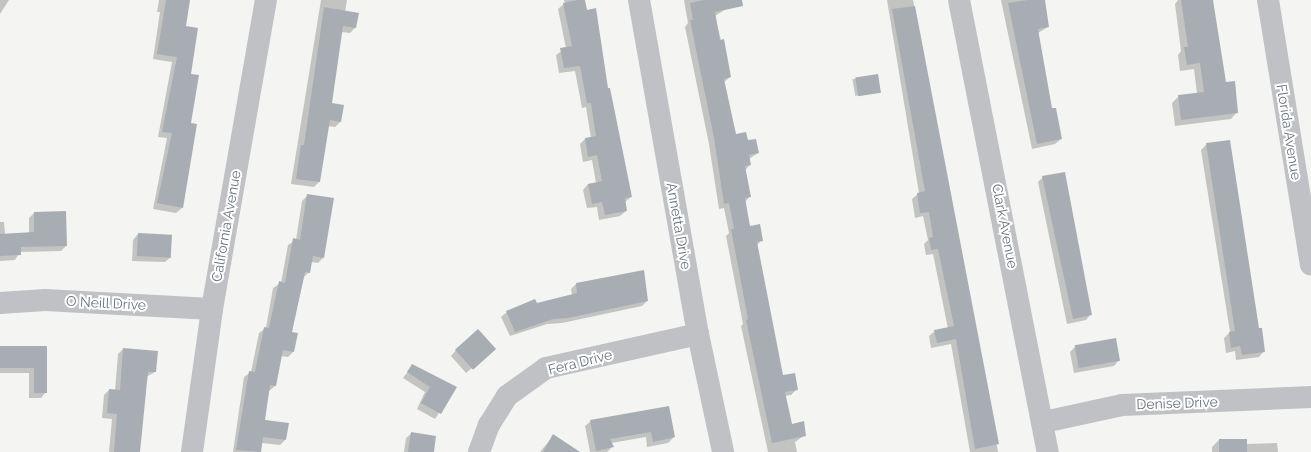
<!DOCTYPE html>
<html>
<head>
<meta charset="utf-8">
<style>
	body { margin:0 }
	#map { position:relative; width:1311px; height:452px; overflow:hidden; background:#f4f5f2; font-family:Raleway,sans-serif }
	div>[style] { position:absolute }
	.shadow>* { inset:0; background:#0003; transform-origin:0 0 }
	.building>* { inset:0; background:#a8adb3; transform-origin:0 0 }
	.minor>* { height:22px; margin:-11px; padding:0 11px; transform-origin:11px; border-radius:11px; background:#bfc1c5 }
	span { translate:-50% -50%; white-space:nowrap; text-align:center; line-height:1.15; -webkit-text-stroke:4px #fff; paint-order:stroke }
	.street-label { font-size:14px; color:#68737f }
</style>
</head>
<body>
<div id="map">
	<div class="shadow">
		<i style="clip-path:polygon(0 0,9px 0,0 14px)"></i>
		<i style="clip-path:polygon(159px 0,189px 0,185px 27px,190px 75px,190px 124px,182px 208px,176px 213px,153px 209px,167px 138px,158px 137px,172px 62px,153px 59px,160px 12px,157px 12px)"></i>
		<i style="clip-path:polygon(321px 0,347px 0,345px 12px,357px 14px,355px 28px,350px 33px,341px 32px,331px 103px,341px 121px,335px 127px,328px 126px,319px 182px,314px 187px,291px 184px)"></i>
		<i style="clip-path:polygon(564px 0,584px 0,631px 197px,625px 202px,626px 211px,620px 216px,599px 220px,597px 207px,587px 208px,583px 190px,588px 184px,596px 183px,592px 160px,583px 162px,580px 144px,585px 139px,591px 138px,586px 107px,582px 108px,575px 71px,559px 73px,556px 55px,566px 48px,558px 9px,565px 3px)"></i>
		<i style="clip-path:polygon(684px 0,724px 0,726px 9px,715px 16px,730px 77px,723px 83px,736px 135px,747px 141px,758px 153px,749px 159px,750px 165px,745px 170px,750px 196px,745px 202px,749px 227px,762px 240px,756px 246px,782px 376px,797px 389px,791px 395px,785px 396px,791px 425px,805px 435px,795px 442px,797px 452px,768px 452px,741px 326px,743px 324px,726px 236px,729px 233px,724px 208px,719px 209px,709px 144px,685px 27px,688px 23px)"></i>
		<i style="clip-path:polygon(887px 0,913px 0,998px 452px,970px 452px,951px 344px,931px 348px,929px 336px,935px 331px,948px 329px,933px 254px,926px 255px,924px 244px,928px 240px,923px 216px,915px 218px,912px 199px,919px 193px)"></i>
		<i style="clip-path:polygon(1001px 0,1044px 0,1048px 27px,1038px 33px,1051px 110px,1061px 139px,1055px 144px,1032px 149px)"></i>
		<i style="clip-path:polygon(1178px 0,1212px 0,1225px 83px,1237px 112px,1231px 119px,1175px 126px,1172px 103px,1179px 96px,1197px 94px,1194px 69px,1180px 71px,1178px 55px,1181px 51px,1175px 4px)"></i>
		<i style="left:877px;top:75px;width:17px;height:25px;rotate:80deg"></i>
		<i style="clip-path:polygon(1207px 144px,1264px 351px,1259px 357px,1236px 360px,1235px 351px,1226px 353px,1224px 338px,1230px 332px,1201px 150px)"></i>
		<i style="clip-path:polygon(1043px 177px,1091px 314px,1086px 320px,1067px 324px,1038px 182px)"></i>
		<i style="clip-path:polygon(308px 195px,323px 258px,318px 263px,311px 262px,309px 272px,304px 277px,291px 333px,297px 334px,293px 352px,288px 357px,280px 356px,275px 386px,269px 391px,264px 420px,287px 424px,285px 440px,280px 445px,262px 443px,260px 452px,233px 452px,244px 377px,251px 372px,259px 333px,266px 328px,273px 288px,281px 283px,288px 245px,296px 240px,302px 201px)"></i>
		<i style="clip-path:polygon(65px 212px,66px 246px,61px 251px,20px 252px,15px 260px,0 261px,0 222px,4px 222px,5px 234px,29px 233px,29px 218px,34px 213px)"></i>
		<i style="clip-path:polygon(138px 234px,171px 257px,165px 262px,132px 261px,133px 240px)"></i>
		<i style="clip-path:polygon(577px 283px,647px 301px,642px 306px,562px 323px,547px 324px,510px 336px,501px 317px,507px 312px,572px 295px,571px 289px)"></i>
		<i style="clip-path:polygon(1076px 346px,1119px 360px,1114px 366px,1074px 373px,1070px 352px)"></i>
		<i style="clip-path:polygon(46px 347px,46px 392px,41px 398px,29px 398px,29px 373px,0 373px,0 379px,0 349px)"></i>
		<i style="clip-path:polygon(123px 349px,155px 372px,146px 377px,138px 452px,109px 452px,112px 419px,102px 418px,104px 395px,109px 390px,115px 391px,118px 354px)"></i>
		<i style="clip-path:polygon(456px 350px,489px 354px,466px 373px,451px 356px)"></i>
		<i style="clip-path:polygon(413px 365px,456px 387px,435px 419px,417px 409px,425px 392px,403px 378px)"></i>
		<i style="clip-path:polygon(668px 407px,674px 437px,668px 443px,647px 447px,646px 437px,611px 443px,612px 447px,607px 452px,590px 452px,585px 426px,591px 421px)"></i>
		<i style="clip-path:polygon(412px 433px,433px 452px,404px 452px,406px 438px)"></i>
		<i style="clip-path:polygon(553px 436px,567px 452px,540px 452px)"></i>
		<i style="clip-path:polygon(1219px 440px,1246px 440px,1246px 444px,1277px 443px,1278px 452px,1212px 452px,1212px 447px)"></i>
	</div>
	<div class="building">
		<i style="clip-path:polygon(166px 0,190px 0,186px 26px,198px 28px,191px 74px,199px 75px,191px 123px,197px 124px,183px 208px,157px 203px,172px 133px,162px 132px,177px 57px,157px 54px)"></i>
		<i style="clip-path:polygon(578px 0,585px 0,587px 10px,596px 8px,608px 88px,610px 88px,632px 197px,625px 198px,627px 211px,605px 215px,602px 202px,592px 204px,588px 184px,602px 181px,597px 155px,588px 157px,585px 138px,596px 136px,591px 103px,587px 103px,580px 66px,564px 68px,560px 48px,572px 46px,563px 3px)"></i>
		<i style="clip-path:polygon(704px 0,742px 0,743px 6px,715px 12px,720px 40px,724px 39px,731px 77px,724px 79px,736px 134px,746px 132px,748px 140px,756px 139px,759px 153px,749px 155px,751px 165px,745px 166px,751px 197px,745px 198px,750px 226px,760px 224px,763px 241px,757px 242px,783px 375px,795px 373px,798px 390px,785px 392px,792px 424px,804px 421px,806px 436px,772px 443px,746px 320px,748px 319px,731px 229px,734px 229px,729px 203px,724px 204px,714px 138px,690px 20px,693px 20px,690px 3px)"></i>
		<i style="clip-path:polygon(1028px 0,1045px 0,1049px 27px,1038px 29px,1052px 108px,1056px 108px,1062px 139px,1037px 144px,1008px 3px)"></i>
		<i style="clip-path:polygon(1181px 0,1213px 0,1226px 82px,1235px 81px,1238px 113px,1181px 120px,1178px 95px,1204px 92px,1200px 63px,1187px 65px,1184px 47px,1188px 47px)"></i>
		<i style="clip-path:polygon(915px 6px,999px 444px,975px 449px,956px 339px,937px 343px,934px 330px,954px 326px,938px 249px,931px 250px,929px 238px,933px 237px,929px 212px,920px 213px,917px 193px,925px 191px,892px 9px)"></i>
		<i style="clip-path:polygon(324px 7px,359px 13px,356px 28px,343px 26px,332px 103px,344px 105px,341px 122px,330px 120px,320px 182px,296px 179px,301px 145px,304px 145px)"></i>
		<i style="left:878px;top:74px;width:19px;height:23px;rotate:81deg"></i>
		<i style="clip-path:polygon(1230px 140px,1259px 328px,1262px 328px,1265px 352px,1242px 355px,1240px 346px,1231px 348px,1229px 332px,1235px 331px,1206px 143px)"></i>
		<i style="clip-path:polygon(1065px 172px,1092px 315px,1073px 319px,1042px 176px)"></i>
		<i style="clip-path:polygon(307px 194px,334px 198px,324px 258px,313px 256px,310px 273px,305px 272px,292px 332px,298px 333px,294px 352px,283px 350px,276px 386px,270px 385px,265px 420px,289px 423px,286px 440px,263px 437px,261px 452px,236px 450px,249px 371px,255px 372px,264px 327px,269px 328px,279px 281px,285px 283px,293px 238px,300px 240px)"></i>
		<i style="clip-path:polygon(66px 211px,67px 246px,21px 247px,21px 255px,0 256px,0 234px,34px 232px,34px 212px)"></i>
		<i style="left:138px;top:233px;width:34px;height:23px;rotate:3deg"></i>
		<i style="clip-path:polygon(644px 270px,648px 301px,568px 318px,553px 319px,515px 332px,506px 311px,535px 299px,537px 303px,577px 293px,576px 283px)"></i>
		<i style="left:478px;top:329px;width:27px;height:31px;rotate:48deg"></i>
		<i style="left:1116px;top:338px;width:23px;height:42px;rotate:80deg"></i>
		<i style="clip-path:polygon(0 346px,47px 346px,47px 393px,34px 393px,34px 368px,0 368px)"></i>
		<i style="clip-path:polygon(123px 348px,158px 351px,156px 372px,148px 372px,140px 452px,114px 452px,117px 414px,107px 413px,109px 389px,120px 390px)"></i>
		<i style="clip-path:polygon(412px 364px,457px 387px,441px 414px,421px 403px,430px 387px,407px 372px)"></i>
		<i style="clip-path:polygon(669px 406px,675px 437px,653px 442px,651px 432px,610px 439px,614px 447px,596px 451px,590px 420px)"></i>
		<i style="clip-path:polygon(411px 432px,436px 436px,434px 452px,408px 452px)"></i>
		<i style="clip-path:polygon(553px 434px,580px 452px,543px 452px)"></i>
		<i style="left:1219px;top:439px;width:28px;height:13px"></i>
	</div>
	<div class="minor">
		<i style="left:639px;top:0;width:339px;rotate:80deg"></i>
		<i style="left:698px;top:334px;width:121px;rotate:78deg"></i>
		<i style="left:959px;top:0;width:461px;rotate:78.9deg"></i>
		<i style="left:1268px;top:0;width:268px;rotate:80.8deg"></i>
		<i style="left:0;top:303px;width:45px;rotate:-3.8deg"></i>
		<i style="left:45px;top:300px;width:167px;rotate:3.1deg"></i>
		<i style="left:1044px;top:422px;width:80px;rotate:-12.3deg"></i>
		<i style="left:1122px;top:405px;width:189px;rotate:-2.4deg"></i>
		<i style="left:192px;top:452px;width:144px;rotate:-82deg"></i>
		<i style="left:212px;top:309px;width:314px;rotate:-80.1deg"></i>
		<i style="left:479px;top:452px;width:29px;rotate:-70deg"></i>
		<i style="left:489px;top:425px;width:34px;rotate:-58deg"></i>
		<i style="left:507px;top:396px;width:48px;rotate:-35.7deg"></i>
		<i style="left:546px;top:368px;width:156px;rotate:-12.6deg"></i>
	</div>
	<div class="street-label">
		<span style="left:1289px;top:132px;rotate:81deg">Florida Avenue</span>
		<span style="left:226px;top:226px;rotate:-80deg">California Avenue</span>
		<span style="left:679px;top:226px;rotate:80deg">Annetta Drive</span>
		<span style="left:1005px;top:226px;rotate:79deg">Clark Avenue</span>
		<span style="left:106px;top:303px;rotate:3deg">O Neill Drive</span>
		<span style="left:580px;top:362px;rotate:-14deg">Fera Drive</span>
		<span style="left:1177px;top:403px;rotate:-2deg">Denise Drive</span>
	</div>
</div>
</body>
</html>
